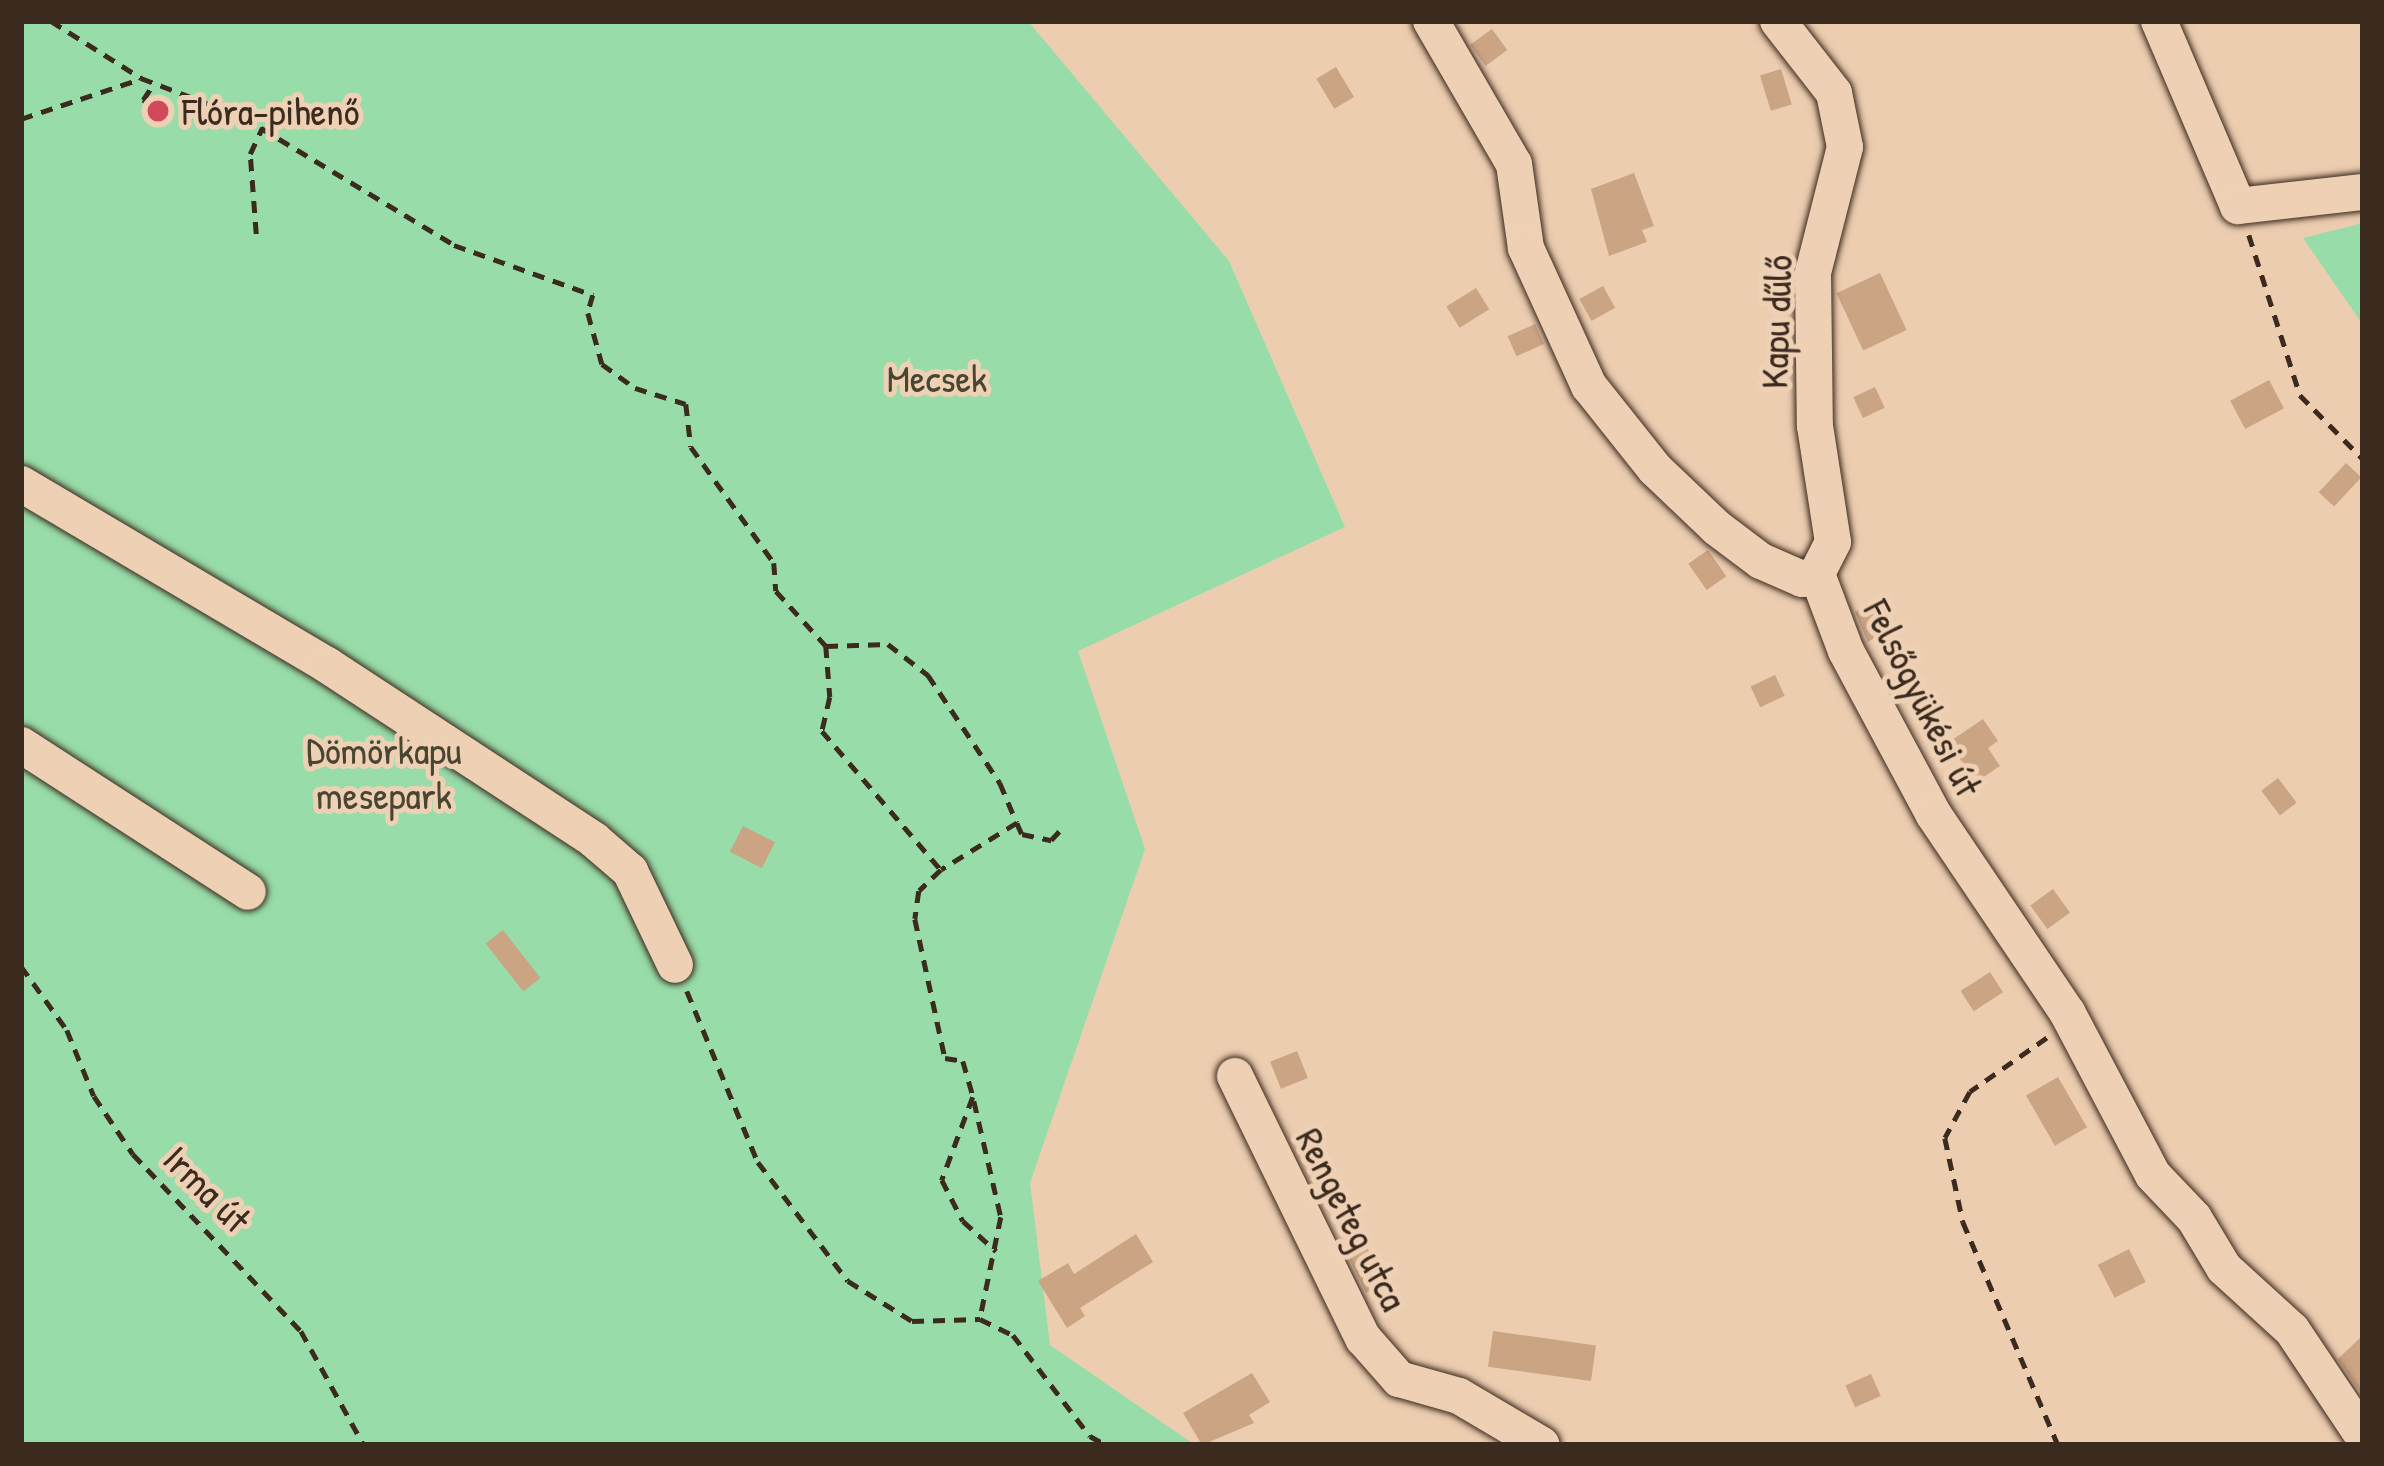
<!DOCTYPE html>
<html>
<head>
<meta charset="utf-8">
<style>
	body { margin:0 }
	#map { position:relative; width:2384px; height:1466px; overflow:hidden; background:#edcdb0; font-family:"Patrick Hand",sans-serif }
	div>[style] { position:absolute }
	.green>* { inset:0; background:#98dda9 }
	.building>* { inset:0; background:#cba484; transform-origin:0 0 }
	.path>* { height:4.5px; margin-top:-2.25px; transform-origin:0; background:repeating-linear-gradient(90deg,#3b2a1e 0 12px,transparent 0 21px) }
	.roads { filter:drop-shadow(0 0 3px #3b2a1e) drop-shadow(0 0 3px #3b2a1e) }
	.minor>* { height:36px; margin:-18px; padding:0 18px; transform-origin:18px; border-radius:18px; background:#eed1b5 }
	.dots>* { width:33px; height:33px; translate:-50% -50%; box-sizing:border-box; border:6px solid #eed1b5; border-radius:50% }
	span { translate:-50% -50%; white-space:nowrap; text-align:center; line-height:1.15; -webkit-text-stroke:10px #eed1b5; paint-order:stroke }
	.poi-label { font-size:39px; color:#3b2a1e }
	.left { translate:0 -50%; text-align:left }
	.street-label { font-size:39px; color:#3b2a1e }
	.park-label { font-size:39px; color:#494533 }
	.frame { position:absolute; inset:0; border:24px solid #3b2a1e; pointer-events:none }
</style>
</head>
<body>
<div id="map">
	<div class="green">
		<i style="clip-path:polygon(21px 21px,1028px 21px,1229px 261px,1345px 527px,1078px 651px,1145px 849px,1030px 1183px,1050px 1345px,1195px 1445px,21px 1445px)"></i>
		<i style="clip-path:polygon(2363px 223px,2363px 325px,2303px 238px)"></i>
	</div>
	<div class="building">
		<i style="left:1492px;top:29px;width:26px;height:27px;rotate:54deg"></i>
		<i style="left:1336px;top:67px;width:35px;height:23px;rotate:59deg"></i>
		<i style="left:1781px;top:69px;width:37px;height:22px;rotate:73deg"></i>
		<i style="clip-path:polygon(1634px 173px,1654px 226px,1642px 230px,1647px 242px,1609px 256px,1591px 189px)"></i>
		<i style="left:1880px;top:273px;width:63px;height:48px;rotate:65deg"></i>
		<i style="left:1603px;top:286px;width:25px;height:27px;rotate:61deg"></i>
		<i style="left:1476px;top:288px;width:25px;height:35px;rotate:58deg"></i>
		<i style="left:1535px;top:324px;width:22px;height:30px;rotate:66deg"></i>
		<i style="left:2269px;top:380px;width:32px;height:44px;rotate:62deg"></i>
		<i style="left:1875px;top:387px;width:23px;height:24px;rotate:65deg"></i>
		<i style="left:2346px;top:463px;width:21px;height:40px;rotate:43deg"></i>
		<i style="left:1708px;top:550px;width:32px;height:24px;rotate:55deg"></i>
		<i style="clip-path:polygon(1871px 602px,1888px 629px,1868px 642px,1855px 612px)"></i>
		<i style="left:1775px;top:675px;width:23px;height:27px;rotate:65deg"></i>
		<i style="clip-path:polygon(1983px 719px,1998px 741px,1988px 748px,2000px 766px,1979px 780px,1946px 744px)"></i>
		<i style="left:2278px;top:778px;width:31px;height:21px;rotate:53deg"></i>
		<i style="left:743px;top:826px;width:36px;height:29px;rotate:27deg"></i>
		<i style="left:2053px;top:889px;width:29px;height:28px;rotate:54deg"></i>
		<i style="left:503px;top:930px;width:61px;height:22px;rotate:52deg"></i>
		<i style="left:1990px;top:972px;width:24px;height:35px;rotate:57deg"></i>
		<i style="left:1297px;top:1051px;width:29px;height:29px;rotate:68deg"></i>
		<i style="left:2058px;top:1077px;width:58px;height:37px;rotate:60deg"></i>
		<i style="clip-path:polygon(1136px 1234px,1153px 1262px,1080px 1308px,1085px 1316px,1067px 1328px,1038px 1281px,1068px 1263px,1074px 1274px)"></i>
		<i style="clip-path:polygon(1365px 1244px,1387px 1281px,1366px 1293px,1347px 1254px)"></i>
		<i style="left:2129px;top:1249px;width:37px;height:35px;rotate:63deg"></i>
		<i style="left:1493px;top:1331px;width:104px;height:36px;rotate:8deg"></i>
		<i style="clip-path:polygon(2363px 1335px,2363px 1396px,2338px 1359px)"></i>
		<i style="clip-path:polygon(1252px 1373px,1270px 1402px,1249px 1415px,1254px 1423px,1202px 1445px,1183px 1413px)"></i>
		<i style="left:1871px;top:1374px;width:24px;height:28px;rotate:66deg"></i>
	</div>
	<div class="path">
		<i style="left:51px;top:21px;width:107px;rotate:32.3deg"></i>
		<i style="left:141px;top:78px;width:109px;rotate:20.9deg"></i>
		<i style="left:243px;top:117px;width:247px;rotate:31.2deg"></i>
		<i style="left:454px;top:245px;width:148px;rotate:19.8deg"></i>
		<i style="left:593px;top:295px;width:19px;rotate:106deg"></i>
		<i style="left:588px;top:313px;width:53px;rotate:74.6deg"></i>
		<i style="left:602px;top:364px;width:41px;rotate:36deg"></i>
		<i style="left:635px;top:388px;width:53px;rotate:17.4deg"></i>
		<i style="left:686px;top:404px;width:43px;rotate:83.4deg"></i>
		<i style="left:691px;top:447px;width:143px;rotate:54.4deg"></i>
		<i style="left:774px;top:563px;width:28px;rotate:86deg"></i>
		<i style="left:776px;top:591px;width:74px;rotate:47.7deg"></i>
		<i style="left:826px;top:646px;width:51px;rotate:85.5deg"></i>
		<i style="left:830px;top:697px;width:35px;rotate:103deg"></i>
		<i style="left:822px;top:731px;width:183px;rotate:49.4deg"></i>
		<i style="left:941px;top:870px;width:30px;rotate:136deg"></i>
		<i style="left:919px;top:891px;width:28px;rotate:98deg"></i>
		<i style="left:915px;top:919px;width:142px;rotate:77.8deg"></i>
		<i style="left:945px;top:1058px;width:18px;rotate:9deg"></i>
		<i style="left:963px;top:1061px;width:37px;rotate:74deg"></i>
		<i style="left:973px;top:1097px;width:89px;rotate:110.5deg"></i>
		<i style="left:942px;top:1180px;width:46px;rotate:62.9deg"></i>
		<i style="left:963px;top:1221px;width:45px;rotate:42.3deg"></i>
		<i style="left:151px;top:106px;width:10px;rotate:-143deg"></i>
		<i style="left:143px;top:100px;width:20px;rotate:-57deg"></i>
		<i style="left:21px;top:119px;width:126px;rotate:-18.6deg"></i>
		<i style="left:256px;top:234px;width:80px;rotate:-94.3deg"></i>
		<i style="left:250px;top:154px;width:29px;rotate:-65deg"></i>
		<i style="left:2249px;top:235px;width:168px;rotate:72.3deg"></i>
		<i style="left:2300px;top:395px;width:90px;rotate:45.5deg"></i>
		<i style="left:826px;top:646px;width:62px;rotate:-1.8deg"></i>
		<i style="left:888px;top:644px;width:51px;rotate:37.8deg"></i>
		<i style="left:928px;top:675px;width:130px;rotate:56.3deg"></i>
		<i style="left:1000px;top:783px;width:43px;rotate:67deg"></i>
		<i style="left:1017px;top:823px;width:89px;rotate:148.3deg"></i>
		<i style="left:1017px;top:823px;width:12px;rotate:66deg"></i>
		<i style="left:1022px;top:834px;width:30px;rotate:12deg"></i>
		<i style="left:1051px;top:840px;width:18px;rotate:-47deg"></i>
		<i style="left:21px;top:966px;width:79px;rotate:54.3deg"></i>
		<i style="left:67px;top:1030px;width:71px;rotate:67.8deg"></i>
		<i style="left:94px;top:1096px;width:70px;rotate:56.1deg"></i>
		<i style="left:133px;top:1154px;width:244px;rotate:46.5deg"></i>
		<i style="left:301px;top:1331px;width:130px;rotate:61.1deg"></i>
		<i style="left:687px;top:991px;width:185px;rotate:67.5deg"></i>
		<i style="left:758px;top:1162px;width:149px;rotate:52.9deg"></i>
		<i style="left:848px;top:1281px;width:75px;rotate:32deg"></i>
		<i style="left:912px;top:1321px;width:68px;rotate:-1.7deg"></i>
		<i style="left:2047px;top:1038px;width:94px;rotate:145deg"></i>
		<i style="left:1970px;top:1092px;width:52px;rotate:118.5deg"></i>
		<i style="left:1945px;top:1138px;width:86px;rotate:77.9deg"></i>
		<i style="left:1963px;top:1222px;width:242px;rotate:66.9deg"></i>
		<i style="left:974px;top:1101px;width:119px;rotate:76.9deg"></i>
		<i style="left:1001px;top:1217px;width:104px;rotate:101.6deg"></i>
		<i style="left:980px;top:1319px;width:37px;rotate:26deg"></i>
		<i style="left:1013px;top:1335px;width:127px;rotate:52.7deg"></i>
		<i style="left:1090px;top:1436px;width:18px;rotate:29deg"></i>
	</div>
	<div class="roads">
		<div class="minor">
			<i style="left:1431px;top:21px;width:165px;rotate:59.9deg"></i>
			<i style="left:1514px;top:164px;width:85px;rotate:81.9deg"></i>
			<i style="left:1526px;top:248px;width:152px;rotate:65.5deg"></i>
			<i style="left:1589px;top:386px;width:106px;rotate:51.5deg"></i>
			<i style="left:1655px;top:469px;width:86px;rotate:43.6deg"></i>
			<i style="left:1717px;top:528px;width:55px;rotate:36.9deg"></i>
			<i style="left:1761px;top:561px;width:45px;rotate:23.7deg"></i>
			<i style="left:1802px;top:579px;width:16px;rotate:-18deg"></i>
			<i style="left:1817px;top:574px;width:82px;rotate:69.4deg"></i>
			<i style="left:1846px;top:651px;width:186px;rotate:61.8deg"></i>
			<i style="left:1934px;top:815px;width:238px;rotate:56deg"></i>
			<i style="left:2067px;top:1012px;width:184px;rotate:62.2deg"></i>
			<i style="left:2153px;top:1175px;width:59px;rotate:46.4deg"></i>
			<i style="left:2194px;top:1218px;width:58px;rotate:59deg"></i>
			<i style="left:2224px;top:1268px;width:92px;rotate:42.4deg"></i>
			<i style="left:2292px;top:1330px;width:128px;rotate:56.2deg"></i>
			<i style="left:1778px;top:21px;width:91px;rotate:52.1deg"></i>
			<i style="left:1834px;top:93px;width:55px;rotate:78.5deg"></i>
			<i style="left:1845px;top:147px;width:130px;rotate:104.3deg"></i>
			<i style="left:1813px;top:273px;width:153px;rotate:89.3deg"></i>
			<i style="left:1815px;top:426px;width:117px;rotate:81.2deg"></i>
			<i style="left:1833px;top:542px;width:36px;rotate:117deg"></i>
			<i style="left:2159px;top:21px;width:201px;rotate:66.9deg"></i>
			<i style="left:2238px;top:206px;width:126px;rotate:-6.4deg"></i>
			<i style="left:21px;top:484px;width:356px;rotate:30.6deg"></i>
			<i style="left:327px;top:665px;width:319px;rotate:33.2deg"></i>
			<i style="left:594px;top:840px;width:48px;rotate:40.7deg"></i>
			<i style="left:630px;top:871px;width:104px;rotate:64.4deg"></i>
			<i style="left:21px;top:745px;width:270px;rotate:32.9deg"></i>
			<i style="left:1235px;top:1076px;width:292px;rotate:64deg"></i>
			<i style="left:1363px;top:1338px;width:55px;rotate:48.7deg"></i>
			<i style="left:1399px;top:1379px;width:62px;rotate:15.8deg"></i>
			<i style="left:1459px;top:1396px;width:96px;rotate:30.6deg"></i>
		</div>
	</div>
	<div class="dots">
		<i style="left:158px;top:111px;background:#d1495b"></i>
	</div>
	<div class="poi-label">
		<span class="left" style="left:182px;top:111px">Flóra-pihenő</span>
	</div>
	<div class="street-label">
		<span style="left:1776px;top:322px;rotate:-88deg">Kapu dűlő</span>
		<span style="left:1923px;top:698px;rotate:63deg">Felsőgyükési út</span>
		<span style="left:207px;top:1189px;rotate:45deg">Irma út</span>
		<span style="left:1352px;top:1219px;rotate:63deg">Rengeteg utca</span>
	</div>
	<div class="park-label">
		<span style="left:937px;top:378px">Mecsek</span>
		<span style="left:384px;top:773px">Dömörkapu<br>mesepark</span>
	</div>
	<div class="frame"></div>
</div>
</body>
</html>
